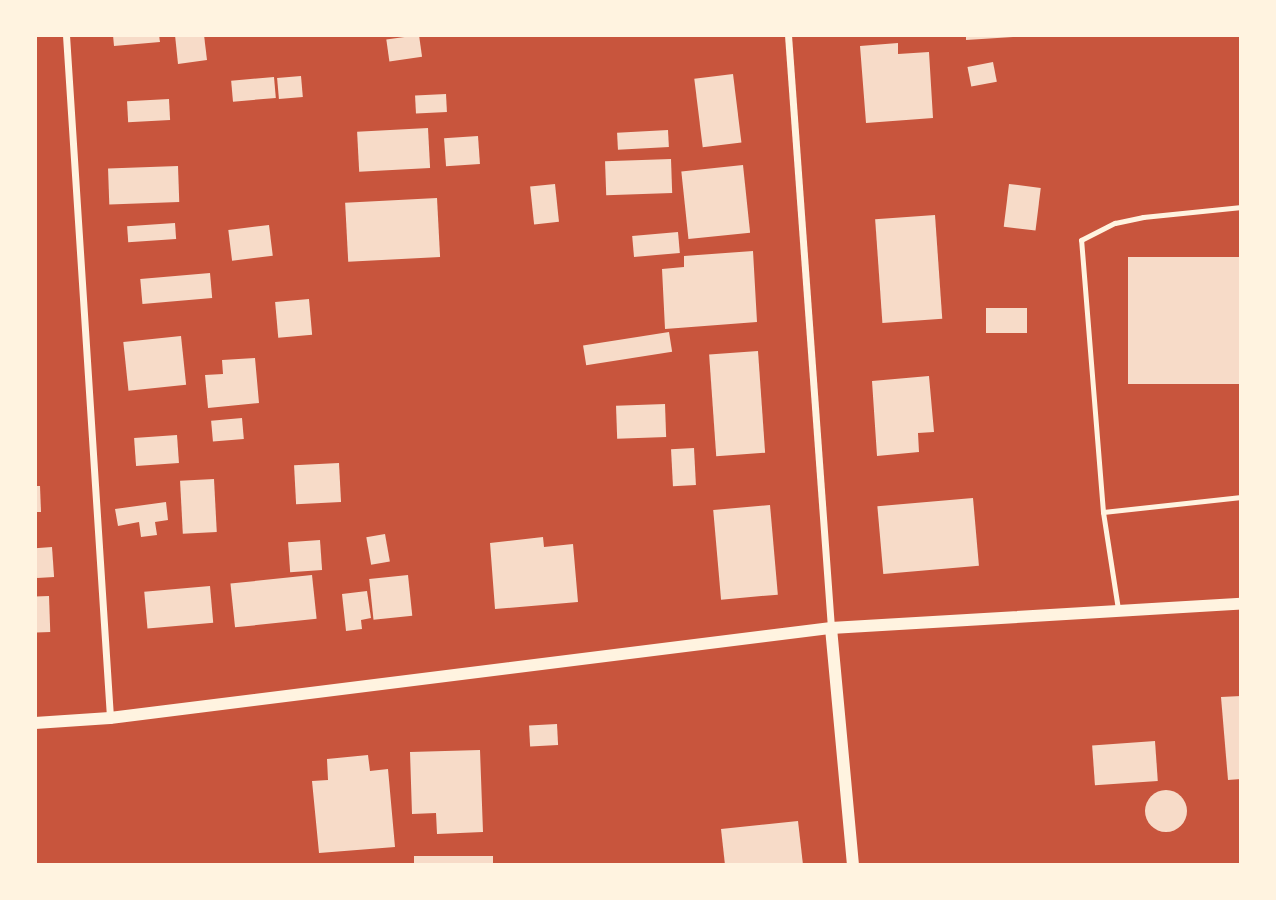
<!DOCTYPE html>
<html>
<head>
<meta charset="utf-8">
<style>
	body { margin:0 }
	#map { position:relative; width:1276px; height:900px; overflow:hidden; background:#c8553d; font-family:Mulish,sans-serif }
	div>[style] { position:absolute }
	.building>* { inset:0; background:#f7dbc8; transform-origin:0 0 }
	.round { border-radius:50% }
	.service>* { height:5px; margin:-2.5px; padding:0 2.5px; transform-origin:2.5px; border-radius:2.5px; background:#fff3e0 }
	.minor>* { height:7px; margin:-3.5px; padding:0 3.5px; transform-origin:3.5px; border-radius:3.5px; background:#fff3e0 }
	.tertiary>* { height:12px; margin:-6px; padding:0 6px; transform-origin:6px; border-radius:6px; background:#fff3e0 }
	span { translate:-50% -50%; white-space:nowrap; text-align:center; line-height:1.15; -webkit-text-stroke:5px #fff3e0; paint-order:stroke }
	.frame { position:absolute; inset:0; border:37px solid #fff3e0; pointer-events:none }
</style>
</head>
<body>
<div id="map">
	<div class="building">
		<i style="clip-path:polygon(113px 35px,159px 35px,160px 42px,114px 46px)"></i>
		<i style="clip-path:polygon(175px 35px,204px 35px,207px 60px,178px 64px)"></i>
		<i style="left:419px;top:35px;width:22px;height:33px;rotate:82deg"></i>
		<i style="clip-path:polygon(966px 35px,1013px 35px,1013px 37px,966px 40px)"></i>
		<i style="clip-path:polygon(898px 43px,898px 54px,929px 52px,933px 118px,866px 123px,860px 46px)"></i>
		<i style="left:993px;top:62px;width:20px;height:26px;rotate:79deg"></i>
		<i style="left:733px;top:74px;width:69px;height:39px;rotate:83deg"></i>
		<i style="left:301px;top:76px;width:21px;height:24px;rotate:85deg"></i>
		<i style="left:274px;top:77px;width:21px;height:43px;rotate:85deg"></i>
		<i style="left:446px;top:94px;width:18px;height:31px;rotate:87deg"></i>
		<i style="left:169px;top:99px;width:21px;height:42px;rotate:87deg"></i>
		<i style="left:428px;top:128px;width:40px;height:71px;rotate:87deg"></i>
		<i style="left:668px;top:130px;width:17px;height:51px;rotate:87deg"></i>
		<i style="left:478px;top:136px;width:28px;height:34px;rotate:86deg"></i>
		<i style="left:671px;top:159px;width:34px;height:66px;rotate:88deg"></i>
		<i style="left:743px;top:165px;width:68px;height:62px;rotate:84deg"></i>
		<i style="left:178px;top:166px;width:36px;height:70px;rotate:88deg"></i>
		<i style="left:555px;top:184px;width:38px;height:25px;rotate:84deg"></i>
		<i style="left:1009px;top:184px;width:32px;height:43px;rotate:7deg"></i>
		<i style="left:437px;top:198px;width:59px;height:92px;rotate:87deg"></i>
		<i style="left:935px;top:215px;width:104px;height:60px;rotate:86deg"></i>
		<i style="left:175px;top:223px;width:16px;height:48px;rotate:86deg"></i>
		<i style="left:269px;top:225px;width:31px;height:41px;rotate:83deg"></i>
		<i style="left:678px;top:232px;width:21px;height:46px;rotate:85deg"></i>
		<i style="clip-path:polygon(753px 251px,757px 322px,665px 329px,662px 269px,684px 267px,684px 256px)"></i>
		<i style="left:1241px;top:257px;width:127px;height:113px;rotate:90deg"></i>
		<i style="left:210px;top:273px;width:25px;height:70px;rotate:85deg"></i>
		<i style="left:309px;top:299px;width:36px;height:34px;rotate:85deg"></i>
		<i style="left:1027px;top:308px;width:25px;height:41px;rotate:90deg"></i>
		<i style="left:669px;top:332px;width:20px;height:87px;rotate:81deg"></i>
		<i style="left:181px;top:336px;width:49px;height:58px;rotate:84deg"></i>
		<i style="left:758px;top:351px;width:102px;height:49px;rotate:86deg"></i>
		<i style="clip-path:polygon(255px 358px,259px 403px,208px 408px,205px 375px,223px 374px,222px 360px)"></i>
		<i style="clip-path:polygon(929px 376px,934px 432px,918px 433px,919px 452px,877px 456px,872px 381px)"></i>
		<i style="left:665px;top:404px;width:33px;height:49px;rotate:88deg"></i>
		<i style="left:242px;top:418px;width:21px;height:31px;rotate:85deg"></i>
		<i style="left:177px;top:435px;width:28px;height:43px;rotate:86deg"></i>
		<i style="left:694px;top:448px;width:37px;height:23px;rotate:87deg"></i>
		<i style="left:339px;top:463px;width:39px;height:45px;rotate:87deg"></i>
		<i style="left:214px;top:479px;width:53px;height:34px;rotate:87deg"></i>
		<i style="clip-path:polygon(35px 486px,40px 486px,41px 512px,35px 512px)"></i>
		<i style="left:973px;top:498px;width:68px;height:96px;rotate:85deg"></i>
		<i style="clip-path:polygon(166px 502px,168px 520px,155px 522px,157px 535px,141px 537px,139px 522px,118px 526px,115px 509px)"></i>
		<i style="left:770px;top:505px;width:90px;height:57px;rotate:85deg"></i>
		<i style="left:385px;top:534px;width:28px;height:19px;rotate:80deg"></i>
		<i style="clip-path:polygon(543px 537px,544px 547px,573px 544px,578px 602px,495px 609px,490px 543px)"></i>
		<i style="left:320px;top:540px;width:30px;height:32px;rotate:86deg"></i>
		<i style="left:52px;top:547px;width:30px;height:17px;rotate:86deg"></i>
		<i style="left:312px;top:575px;width:44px;height:82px;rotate:84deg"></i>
		<i style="left:408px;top:575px;width:41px;height:39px;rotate:84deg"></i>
		<i style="left:210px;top:586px;width:37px;height:66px;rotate:85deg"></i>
		<i style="clip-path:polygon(367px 591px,371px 618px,361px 620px,362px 629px,346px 631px,342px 594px)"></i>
		<i style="left:49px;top:596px;width:36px;height:14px;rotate:88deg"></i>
		<i style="clip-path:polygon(1241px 696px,1241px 779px,1228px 780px,1221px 697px)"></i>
		<i style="left:557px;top:724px;width:21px;height:28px;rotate:87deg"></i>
		<i style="left:1155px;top:741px;width:40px;height:63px;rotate:86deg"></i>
		<i style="clip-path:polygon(480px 750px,483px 832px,437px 834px,436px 813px,412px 814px,410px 752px)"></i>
		<i style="clip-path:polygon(368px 755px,370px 771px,388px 769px,395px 847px,319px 853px,312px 781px,328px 780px,327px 759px)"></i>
		<i class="round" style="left:1145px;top:790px;width:42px;height:42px"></i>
		<i style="clip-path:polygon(798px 821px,803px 865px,725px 865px,721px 829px)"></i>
		<i style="left:414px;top:856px;width:79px;height:9px"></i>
	</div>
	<div class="service">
		<i style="left:1103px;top:512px;width:139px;rotate:-6.2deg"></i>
		<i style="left:1118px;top:609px;width:98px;rotate:-98.8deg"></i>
		<i style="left:1103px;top:512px;width:273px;rotate:-94.6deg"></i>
		<i style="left:1081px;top:240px;width:38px;rotate:-27deg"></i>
		<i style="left:1115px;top:223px;width:29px;rotate:-12deg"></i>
		<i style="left:1143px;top:217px;width:99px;rotate:-5.8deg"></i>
	</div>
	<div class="minor">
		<i style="left:66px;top:35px;width:684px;rotate:86.31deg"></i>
		<i style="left:788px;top:35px;width:595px;rotate:85.85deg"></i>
	</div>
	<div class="tertiary">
		<i style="left:831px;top:628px;width:238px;rotate:84.7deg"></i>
		<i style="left:35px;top:723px;width:75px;rotate:-3.8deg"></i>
		<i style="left:110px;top:718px;width:727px;rotate:-7.12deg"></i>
		<i style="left:831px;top:628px;width:411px;rotate:-3.4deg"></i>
	</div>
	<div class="frame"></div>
</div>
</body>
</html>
